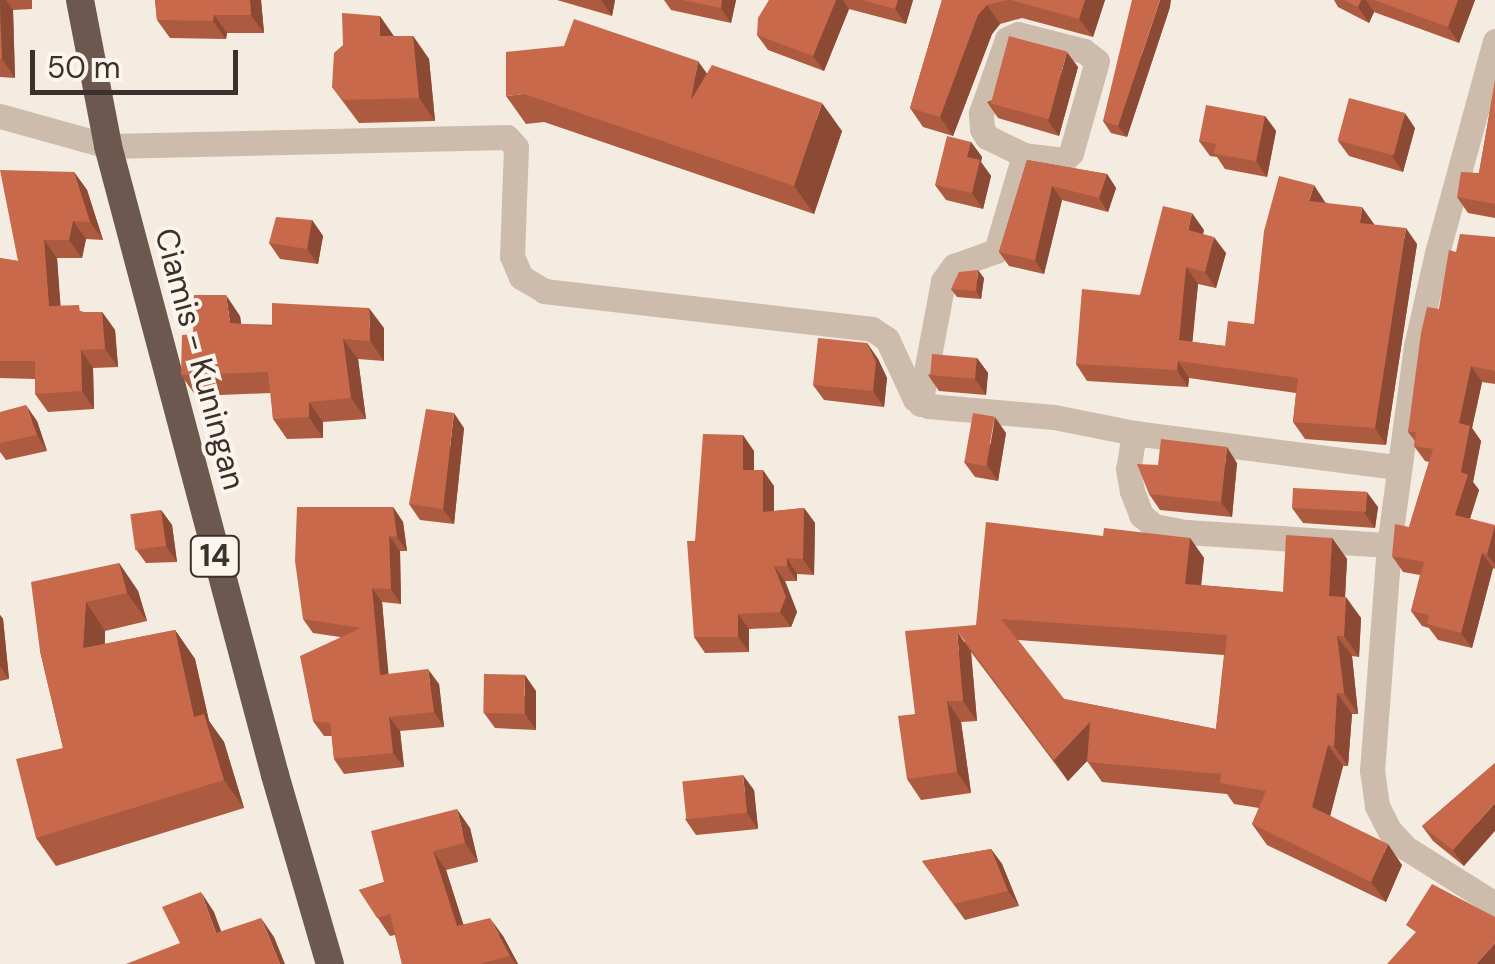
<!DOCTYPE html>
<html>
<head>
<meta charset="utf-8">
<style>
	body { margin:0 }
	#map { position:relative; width:1495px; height:964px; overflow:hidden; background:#f4ebe1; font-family:"DM Sans",sans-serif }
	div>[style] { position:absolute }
	.minor>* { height:25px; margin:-12.5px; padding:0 12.5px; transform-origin:12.5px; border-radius:12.5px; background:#cdbbac }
	.trunk>* { height:28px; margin:-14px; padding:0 14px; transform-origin:14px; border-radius:14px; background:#6c584f }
	.wall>* { inset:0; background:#ac5a40 }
	.shaded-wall>* { inset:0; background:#8c4a34 }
	.building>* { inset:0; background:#c8694b; transform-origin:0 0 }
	span { translate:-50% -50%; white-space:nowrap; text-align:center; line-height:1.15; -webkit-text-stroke:8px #fbf5ee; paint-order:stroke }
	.shield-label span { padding:2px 8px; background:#fbf5ee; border:2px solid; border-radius:8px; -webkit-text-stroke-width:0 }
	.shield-label { font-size:30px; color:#3b302b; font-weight:700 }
	.street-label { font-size:32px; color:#3b302b }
	.scale { position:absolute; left:30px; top:50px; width:208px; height:45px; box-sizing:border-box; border:5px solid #3b302b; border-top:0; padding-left:12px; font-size:30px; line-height:35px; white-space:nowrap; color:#3b302b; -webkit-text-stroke:8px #fbf5ee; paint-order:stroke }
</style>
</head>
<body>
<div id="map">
	<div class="minor">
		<i style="left:1018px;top:34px;width:68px;rotate:14.4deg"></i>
		<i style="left:1084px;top:51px;width:16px;rotate:38deg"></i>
		<i style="left:1097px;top:61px;width:96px;rotate:105.8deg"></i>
		<i style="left:1071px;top:153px;width:10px;rotate:135deg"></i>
		<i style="left:1064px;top:160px;width:40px;rotate:-172.9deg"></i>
		<i style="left:1024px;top:155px;width:41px;rotate:-154.1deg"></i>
		<i style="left:987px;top:137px;width:9px;rotate:-122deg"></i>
		<i style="left:982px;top:129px;width:16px;rotate:-94deg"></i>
		<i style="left:981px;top:113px;width:78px;rotate:-70.6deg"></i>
		<i style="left:1007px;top:39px;width:12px;rotate:-24deg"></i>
		<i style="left:1495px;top:41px;width:220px;rotate:105.3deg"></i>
		<i style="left:1437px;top:253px;width:95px;rotate:102.7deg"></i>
		<i style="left:1416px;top:346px;width:201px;rotate:97.7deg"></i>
		<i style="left:1389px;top:545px;width:226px;rotate:94.3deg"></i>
		<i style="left:1372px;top:770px;width:36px;rotate:82deg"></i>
		<i style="left:1377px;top:806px;width:28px;rotate:63deg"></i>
		<i style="left:1390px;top:831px;width:23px;rotate:47deg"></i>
		<i style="left:1406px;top:848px;width:105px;rotate:32.2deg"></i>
		<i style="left:0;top:116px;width:112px;rotate:15.5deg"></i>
		<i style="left:108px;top:146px;width:399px;rotate:-1.3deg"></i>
		<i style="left:507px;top:137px;width:13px;rotate:48deg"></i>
		<i style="left:516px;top:147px;width:109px;rotate:92.1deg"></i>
		<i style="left:512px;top:256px;width:23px;rotate:67deg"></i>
		<i style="left:521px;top:277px;width:27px;rotate:31deg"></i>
		<i style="left:544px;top:291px;width:330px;rotate:6.6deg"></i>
		<i style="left:872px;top:329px;width:18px;rotate:34deg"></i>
		<i style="left:887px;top:339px;width:66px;rotate:65deg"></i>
		<i style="left:915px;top:399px;width:15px;rotate:28deg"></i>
		<i style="left:928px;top:406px;width:126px;rotate:5deg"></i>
		<i style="left:1054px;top:417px;width:82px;rotate:11.3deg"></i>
		<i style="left:1134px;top:433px;width:265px;rotate:7.4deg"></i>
		<i style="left:920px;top:404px;width:125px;rotate:-79.4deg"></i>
		<i style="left:943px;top:281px;width:19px;rotate:-54deg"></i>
		<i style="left:954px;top:266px;width:45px;rotate:-19.7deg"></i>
		<i style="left:996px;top:251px;width:100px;rotate:-73.7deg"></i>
		<i style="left:1134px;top:433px;width:36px;rotate:99deg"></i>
		<i style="left:1128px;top:469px;width:22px;rotate:80deg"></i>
		<i style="left:1132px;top:491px;width:26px;rotate:69deg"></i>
		<i style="left:1141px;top:515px;width:17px;rotate:40deg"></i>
		<i style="left:1154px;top:526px;width:33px;rotate:11deg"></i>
		<i style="left:1186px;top:532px;width:203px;rotate:3.7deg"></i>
	</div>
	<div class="trunk">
		<i style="left:80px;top:0;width:149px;rotate:79.1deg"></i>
		<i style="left:108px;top:146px;width:651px;rotate:75.13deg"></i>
		<i style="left:275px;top:775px;width:197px;rotate:73.8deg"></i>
	</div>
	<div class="wall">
		<i style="clip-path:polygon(0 0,32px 0,32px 9px,13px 10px,15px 78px,0 77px)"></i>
		<i style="clip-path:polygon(155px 0,261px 0,264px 33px,227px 33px,226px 39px,170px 38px,157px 20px)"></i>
		<i style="clip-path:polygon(557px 0,615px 0,612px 16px)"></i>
		<i style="clip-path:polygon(664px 0,736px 0,731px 23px,671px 10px)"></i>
		<i style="clip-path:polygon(769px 0,913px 0,906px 24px,849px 9px,824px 71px,768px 50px,757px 35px)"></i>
		<i style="clip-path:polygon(942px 0,1105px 0,1093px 37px,1022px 18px,1000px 24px,992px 34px,953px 136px,923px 127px,910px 108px)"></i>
		<i style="clip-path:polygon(1334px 0,1475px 0,1459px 43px,1374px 12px,1369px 23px,1338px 7px)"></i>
		<i style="clip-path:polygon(1170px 7px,1127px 137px,1111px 133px,1103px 121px)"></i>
		<i style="clip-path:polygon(394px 36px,413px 36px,429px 59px,435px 121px,359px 123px,332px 87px)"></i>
		<i style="clip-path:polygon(1078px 67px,1059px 136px,998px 118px,987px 102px)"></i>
		<i style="clip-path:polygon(707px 73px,842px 131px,814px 214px,544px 122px,526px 124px,506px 96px)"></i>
		<i style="clip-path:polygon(1495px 81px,1495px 218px,1468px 213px,1457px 197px,1479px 173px)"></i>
		<i style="clip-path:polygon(1265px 116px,1276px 131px,1267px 177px,1225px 169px,1217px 157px,1210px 156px,1199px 141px)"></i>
		<i style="clip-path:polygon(1415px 128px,1403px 172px,1349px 156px,1338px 141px)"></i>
		<i style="clip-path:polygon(971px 142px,982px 157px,981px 162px,991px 176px,983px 209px,946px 200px,935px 185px)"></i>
		<i style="clip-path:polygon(1027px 160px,1107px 174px,1116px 188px,1108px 212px,1062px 200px,1044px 274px,1009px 266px,999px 252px)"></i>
		<i style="clip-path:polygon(74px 172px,87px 190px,103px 240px,86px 239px,82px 258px,57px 258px,60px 306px,84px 312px,102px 312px,115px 330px,118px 367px,93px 368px,94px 409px,48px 412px,35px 394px,35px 379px,0 378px,0 258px,18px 261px)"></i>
		<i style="clip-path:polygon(1325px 202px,1417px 244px,1386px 445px,1305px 439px,1293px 422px,1296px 393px,1189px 378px,1188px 387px,1087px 381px,1076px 364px,1140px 295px,1204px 230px,1203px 234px,1226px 253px,1216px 288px,1198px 284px,1192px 342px,1225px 346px,1254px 324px)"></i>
		<i style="clip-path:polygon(312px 220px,323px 236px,318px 264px,280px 259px,269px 243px)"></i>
		<i style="clip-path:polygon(1495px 237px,1495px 384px,1482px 382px,1472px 428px,1481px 441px,1473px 482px,1479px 490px,1470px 519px,1495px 526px,1495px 569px,1493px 568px,1472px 648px,1438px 640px,1429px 628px,1422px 626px,1411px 611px,1420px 575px,1403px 572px,1392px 556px,1409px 527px,1429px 462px,1425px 461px,1414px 446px,1415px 441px,1408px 432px,1439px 309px,1456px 252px)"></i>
		<i style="clip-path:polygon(984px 278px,981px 299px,957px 297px,951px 289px)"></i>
		<i style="clip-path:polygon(240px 316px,241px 324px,384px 328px,384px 361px,358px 359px,366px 419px,323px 422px,323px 438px,287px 439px,273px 419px,271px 393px,196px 396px,181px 375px,193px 334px)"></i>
		<i style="clip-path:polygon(867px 343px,878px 359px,887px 378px,884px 407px,824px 400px,813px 385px)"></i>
		<i style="clip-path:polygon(977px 358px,988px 373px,986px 395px,939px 391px,928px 375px)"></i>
		<i style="clip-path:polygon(0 412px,37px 421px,47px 451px,6px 460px,0 452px)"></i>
		<i style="clip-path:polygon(464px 428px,454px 524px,420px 520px,409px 504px)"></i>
		<i style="clip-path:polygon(1006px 433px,998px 481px,975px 477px,964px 462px)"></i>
		<i style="clip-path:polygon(754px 451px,754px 470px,774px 486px,774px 511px,804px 508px,815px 523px,814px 575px,797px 574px,797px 581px,785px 581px,797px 612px,791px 627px,749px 629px,749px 652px,705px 653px,694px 637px,695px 541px)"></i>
		<i style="clip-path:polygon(1237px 463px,1232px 517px,1160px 510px,1149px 494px,1158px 465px)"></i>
		<i style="clip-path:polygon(393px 507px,403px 522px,407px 551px,400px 551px,401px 604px,382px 602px,388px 674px,439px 684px,444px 727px,400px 731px,404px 767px,344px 774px,334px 759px,332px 736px,324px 736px,313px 721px,340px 637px,313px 633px,303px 619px)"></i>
		<i style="clip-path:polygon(1378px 507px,1375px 528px,1303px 523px,1292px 508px)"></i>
		<i style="clip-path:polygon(161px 510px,172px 525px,177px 562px,146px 563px,135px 548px)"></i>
		<i style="clip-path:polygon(evenodd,1103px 536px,1190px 538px,1204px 558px,1201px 585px,1283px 592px,1332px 538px,1347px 559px,1345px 597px,1361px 618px,1359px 657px,1352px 656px,1358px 714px,1352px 714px,1348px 766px,1343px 766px,1330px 816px,1402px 865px,1386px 902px,1267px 845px,1252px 824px,1259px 808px,1234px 804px,1227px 794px,1102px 782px,1087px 761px,1068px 781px,971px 652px,977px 721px,961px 722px,971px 793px,921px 800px,907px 779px,915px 714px,976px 625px,1103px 536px,1018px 640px,1224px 655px,1216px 729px,1064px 699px,1018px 640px)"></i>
		<i style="clip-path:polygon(119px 563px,138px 591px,147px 621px,105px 631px,105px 644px,175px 630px,195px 659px,209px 721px,224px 742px,244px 808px,56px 866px,36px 838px,63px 748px,40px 651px)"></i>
		<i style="clip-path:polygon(0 615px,3px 619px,9px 679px,0 681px)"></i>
		<i style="clip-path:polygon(536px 691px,536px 730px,495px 728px,484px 713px)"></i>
		<i style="clip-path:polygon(1495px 763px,1464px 866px,1433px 841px,1422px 826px)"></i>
		<i style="clip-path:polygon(754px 790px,758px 829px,696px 835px,685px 819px)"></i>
		<i style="clip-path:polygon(470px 828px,478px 862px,446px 870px,463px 924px,503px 936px,518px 964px,402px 964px,395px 935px,390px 936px,359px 890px,384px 882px)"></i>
		<i style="clip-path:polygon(991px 849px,1002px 864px,1019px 906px,965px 920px,922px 861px)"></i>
	</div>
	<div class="shaded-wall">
		<i style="clip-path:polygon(0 0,6px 0,13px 10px,15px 78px,2px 59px)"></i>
		<i style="clip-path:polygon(250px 0,261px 0,264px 33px,251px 15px)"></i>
		<i style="clip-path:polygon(601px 0,615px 0,612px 16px)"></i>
		<i style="clip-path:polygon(722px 0,736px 0,731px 23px,721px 8px)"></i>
		<i style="clip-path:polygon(836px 0,843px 0,849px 9px,824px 71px,813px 56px)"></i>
		<i style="clip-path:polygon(898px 0,913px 0,906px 24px,895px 9px)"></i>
		<i style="clip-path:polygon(1085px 0,1105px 0,1093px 37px,1079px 19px)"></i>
		<i style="clip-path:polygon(1160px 0,1171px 0,1170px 7px,1127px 137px,1118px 126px)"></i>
		<i style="clip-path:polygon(1361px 0,1366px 0,1374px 12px,1369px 23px,1358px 7px)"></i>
		<i style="clip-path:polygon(1458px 0,1475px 0,1459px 43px,1448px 27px)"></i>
		<i style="clip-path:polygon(987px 5px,1000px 24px,992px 34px,953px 136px,940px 117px,978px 15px)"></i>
		<i style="clip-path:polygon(214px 15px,227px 33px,226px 39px,213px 21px)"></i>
		<i style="clip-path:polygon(380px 16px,396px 39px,380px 36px)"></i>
		<i style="clip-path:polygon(413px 36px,429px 59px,435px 121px,419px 98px)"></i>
		<i style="clip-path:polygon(1067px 52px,1078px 67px,1059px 136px,1048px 121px)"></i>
		<i style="clip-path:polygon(698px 61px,718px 89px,691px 100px)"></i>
		<i style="clip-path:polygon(822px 103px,842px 131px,814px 214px,794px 186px)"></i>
		<i style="clip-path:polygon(1405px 113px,1415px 128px,1403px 172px,1392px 156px)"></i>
		<i style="clip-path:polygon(1265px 116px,1276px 131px,1267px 177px,1256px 161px)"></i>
		<i style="clip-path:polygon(971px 142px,982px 157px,981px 162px,991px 176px,983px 209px,972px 193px,967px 157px)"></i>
		<i style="clip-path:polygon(74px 172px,87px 190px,103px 240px,90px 222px)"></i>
		<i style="clip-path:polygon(1107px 174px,1116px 188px,1108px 212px,1099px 198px)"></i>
		<i style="clip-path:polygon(1314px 185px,1325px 202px,1321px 218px,1309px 201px)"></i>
		<i style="clip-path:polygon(1052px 186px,1062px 200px,1044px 274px,1035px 260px)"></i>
		<i style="clip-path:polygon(1362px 207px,1374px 224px,1372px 240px,1360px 223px)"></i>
		<i style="clip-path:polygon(1192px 213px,1204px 230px,1199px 247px,1188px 230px)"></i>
		<i style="clip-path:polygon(312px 220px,323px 236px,318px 264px,307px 249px)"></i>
		<i style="clip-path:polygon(73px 221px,86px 239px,82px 258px,69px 240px)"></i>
		<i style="clip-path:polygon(1406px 228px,1417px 244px,1386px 445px,1375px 428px)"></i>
		<i style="clip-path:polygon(1214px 237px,1226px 253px,1216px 288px,1205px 272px)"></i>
		<i style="clip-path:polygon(44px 240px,57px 258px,62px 324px,49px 306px)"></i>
		<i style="clip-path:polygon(1186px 267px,1198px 284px,1191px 357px,1179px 340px)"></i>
		<i style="clip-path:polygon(978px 270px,984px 278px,981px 299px,976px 291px)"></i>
		<i style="clip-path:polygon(226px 295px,240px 316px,244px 344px,230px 323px)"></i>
		<i style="clip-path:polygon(369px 308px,384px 328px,384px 361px,370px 341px)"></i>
		<i style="clip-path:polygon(102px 312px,115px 330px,118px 367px,105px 349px)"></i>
		<i style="clip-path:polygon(343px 339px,358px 359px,366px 419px,351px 398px)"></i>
		<i style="clip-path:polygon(867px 343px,878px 359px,887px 378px,884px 407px,873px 391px)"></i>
		<i style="clip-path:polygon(81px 350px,93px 368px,94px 409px,82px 391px)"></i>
		<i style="clip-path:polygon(977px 358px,988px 373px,986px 395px,975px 379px)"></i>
		<i style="clip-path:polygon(1178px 361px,1189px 378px,1188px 387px,1177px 370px)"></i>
		<i style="clip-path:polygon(1471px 366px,1482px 382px,1472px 428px,1481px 441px,1473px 482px,1479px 490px,1466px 531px,1455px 515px,1461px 472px,1459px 423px)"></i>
		<i style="clip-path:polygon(309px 402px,323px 422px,323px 438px,309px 417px)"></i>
		<i style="clip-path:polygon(26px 405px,37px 421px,47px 451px,37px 435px)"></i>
		<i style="clip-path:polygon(454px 413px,464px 428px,454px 524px,443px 509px)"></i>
		<i style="clip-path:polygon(995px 417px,1006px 433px,998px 481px,987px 465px)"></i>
		<i style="clip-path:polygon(743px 435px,754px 451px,754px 486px,743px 470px)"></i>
		<i style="clip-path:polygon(1227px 447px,1237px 463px,1232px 517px,1221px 502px)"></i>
		<i style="clip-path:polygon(763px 470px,774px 486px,774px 528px,763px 512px)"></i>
		<i style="clip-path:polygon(1367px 492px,1378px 507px,1375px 528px,1364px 512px)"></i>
		<i style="clip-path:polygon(393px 507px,403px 522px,407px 551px,397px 537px)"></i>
		<i style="clip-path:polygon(804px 508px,815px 523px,814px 575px,803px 559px)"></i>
		<i style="clip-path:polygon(161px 510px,172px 525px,177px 562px,166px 546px)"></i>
		<i style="clip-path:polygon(1495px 526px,1495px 565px,1487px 554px)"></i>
		<i style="clip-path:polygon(389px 536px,400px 551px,401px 604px,391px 589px)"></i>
		<i style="clip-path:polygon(1190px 538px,1204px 558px,1199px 605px,1185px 584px)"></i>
		<i style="clip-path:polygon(1332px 538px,1347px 559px,1344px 617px,1329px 596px)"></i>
		<i style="clip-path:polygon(1482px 553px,1493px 568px,1472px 648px,1461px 633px)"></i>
		<i style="clip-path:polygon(787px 558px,797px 574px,797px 581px,787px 566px)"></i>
		<i style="clip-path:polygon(119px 563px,138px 591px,147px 621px,127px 593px)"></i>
		<i style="clip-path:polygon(774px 566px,785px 581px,797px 612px,791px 627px,780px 612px)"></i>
		<i style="clip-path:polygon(372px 588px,382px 602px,390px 690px,380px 675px)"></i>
		<i style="clip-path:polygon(1346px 597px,1361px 618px,1359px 657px,1344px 636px)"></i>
		<i style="clip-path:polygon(86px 602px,105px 631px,103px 676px,83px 648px)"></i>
		<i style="clip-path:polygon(738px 614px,749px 629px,749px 652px,738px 637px)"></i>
		<i style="clip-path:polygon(0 615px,3px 619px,9px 679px,0 666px)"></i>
		<i style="clip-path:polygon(175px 630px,195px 659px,209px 721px,224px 742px,244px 808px,224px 780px,194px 717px)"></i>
		<i style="clip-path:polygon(957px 631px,971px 652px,977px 721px,963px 701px)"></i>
		<i style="clip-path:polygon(1337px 636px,1352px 656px,1358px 714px,1344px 693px)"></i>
		<i style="clip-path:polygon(428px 669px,439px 684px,444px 727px,434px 712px)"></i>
		<i style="clip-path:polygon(525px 675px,536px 691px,536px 730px,525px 714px)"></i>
		<i style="clip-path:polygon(1337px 693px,1352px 714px,1348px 766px,1334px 746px)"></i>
		<i style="clip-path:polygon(947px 701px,961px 722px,971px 793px,957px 772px)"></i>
		<i style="clip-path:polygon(389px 717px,400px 731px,404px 767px,393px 753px)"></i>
		<i style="clip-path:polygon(1090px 722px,1104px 743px,1068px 781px,1054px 760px)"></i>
		<i style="clip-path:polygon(1328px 745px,1343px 766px,1327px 828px,1312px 807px)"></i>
		<i style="clip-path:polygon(743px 775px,754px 790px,758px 829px,747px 813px)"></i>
		<i style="clip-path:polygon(1495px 803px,1495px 831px,1464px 866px,1453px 850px)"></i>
		<i style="clip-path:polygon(457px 809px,470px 828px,478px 862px,465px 843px)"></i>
		<i style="clip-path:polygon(1388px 844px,1402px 865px,1386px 902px,1371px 882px)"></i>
		<i style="clip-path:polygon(991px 849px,1002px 864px,1019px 906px,1008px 891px)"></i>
		<i style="clip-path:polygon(433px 851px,446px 870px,470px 945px,457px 926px)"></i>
		<i style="clip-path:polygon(201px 892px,214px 912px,229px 952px,216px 933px)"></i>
		<i style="clip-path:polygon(261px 918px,274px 937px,285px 964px,280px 964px)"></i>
		<i style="clip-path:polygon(490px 918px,503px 936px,518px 964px,516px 964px,510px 956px)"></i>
		<i style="clip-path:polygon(1495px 943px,1495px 964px,1476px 964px)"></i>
	</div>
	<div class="building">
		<i style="clip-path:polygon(155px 0,250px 0,251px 15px,214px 15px,213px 21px,157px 20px)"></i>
		<i style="clip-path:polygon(682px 0,722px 0,721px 8px)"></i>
		<i style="clip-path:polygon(769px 0,836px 0,813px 56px,757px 35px,758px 18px)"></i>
		<i style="clip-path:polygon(862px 0,898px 0,895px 9px)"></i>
		<i style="clip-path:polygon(942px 0,1007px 0,987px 5px,978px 15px,940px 117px,910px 108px)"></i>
		<i style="clip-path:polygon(1011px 0,1085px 0,1079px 19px)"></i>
		<i style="clip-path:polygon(1132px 0,1160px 0,1118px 126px,1103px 121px)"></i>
		<i style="clip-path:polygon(1344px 0,1361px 0,1358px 7px)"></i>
		<i style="clip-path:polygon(1374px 0,1458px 0,1448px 27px)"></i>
		<i style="clip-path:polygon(342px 13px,380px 16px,380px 36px,413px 36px,419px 98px,343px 100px,332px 87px,334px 53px,343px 45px)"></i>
		<i style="clip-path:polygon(0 17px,2px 59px,0 59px)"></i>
		<i style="clip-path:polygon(574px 19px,698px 61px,691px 100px,712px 65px,822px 103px,794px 186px,524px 94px,506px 96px,506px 52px,564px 46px)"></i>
		<i style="left:1009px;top:36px;width:60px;height:70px;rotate:15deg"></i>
		<i style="clip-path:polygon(1495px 81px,1495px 204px,1457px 197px,1461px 172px,1479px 173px)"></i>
		<i style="left:1349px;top:98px;width:58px;height:44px;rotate:15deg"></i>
		<i style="clip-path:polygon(1206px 105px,1265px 116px,1256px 161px,1214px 154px,1216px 144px,1199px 141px)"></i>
		<i style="clip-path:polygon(947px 136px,971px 142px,967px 157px,980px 160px,972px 193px,935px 185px)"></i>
		<i style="clip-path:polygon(1027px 160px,1107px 174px,1099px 198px,1052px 186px,1035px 260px,999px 252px)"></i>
		<i style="clip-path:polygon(0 170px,74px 172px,90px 222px,73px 221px,69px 240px,44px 240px,49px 306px,79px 305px,80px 312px,102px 312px,105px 349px,81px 350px,82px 391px,35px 394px,35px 361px,0 361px,0 258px,18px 261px)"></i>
		<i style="clip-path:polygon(1279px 176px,1314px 185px,1309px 201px,1362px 207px,1360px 223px,1406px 228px,1375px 428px,1293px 422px,1298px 378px,1178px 361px,1177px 370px,1076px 364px,1082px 289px,1140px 295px,1163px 206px,1192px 213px,1188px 230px,1214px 237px,1205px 272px,1186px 267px,1179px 340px,1225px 346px,1228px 321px,1254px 324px,1264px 231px)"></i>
		<i style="clip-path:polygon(276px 217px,312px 220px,307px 249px,269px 243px)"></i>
		<i style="clip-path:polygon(1460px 234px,1495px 237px,1495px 371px,1471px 366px,1459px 423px,1470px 426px,1461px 472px,1468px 475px,1455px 515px,1495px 525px,1487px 554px,1482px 553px,1461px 633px,1427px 624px,1429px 615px,1411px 611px,1424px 562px,1392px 556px,1395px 524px,1409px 527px,1433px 449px,1414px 446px,1416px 432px,1408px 432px,1421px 333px,1427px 307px,1439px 309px,1449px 250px,1456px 252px)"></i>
		<i style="clip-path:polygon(978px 270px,976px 291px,951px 289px,959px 272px)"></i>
		<i style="clip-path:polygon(194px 295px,226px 295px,230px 323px,272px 326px,272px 303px,369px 308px,370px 341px,343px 339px,351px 398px,309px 402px,309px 417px,273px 419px,268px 372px,181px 375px,182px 335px,193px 334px)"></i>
		<i style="clip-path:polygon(818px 338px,867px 343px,876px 362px,873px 391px,813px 385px)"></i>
		<i style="left:932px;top:354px;width:45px;height:21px;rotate:5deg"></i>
		<i style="clip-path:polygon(26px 405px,37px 435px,0 443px,0 412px)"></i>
		<i style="clip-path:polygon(426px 409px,454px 413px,443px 509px,409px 504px)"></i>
		<i style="left:973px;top:413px;width:22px;height:50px;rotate:10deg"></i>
		<i style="clip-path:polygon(703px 434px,743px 435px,743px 470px,763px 470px,763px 512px,804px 508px,803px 559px,787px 558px,787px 566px,774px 566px,786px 597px,780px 612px,738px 614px,738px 637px,694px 637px,687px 541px,695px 541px)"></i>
		<i style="clip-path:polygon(1161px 439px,1227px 447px,1221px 502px,1149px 494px,1137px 464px,1158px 465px)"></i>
		<i style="left:1293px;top:488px;width:74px;height:20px;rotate:3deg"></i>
		<i style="clip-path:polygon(297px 507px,393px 507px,397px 537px,389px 536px,391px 589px,372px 588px,380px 675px,428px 669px,434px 712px,389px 717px,393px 753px,334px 759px,330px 723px,313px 721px,300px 656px,361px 628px,303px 619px,295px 561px)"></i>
		<i style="left:161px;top:510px;width:36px;height:31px;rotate:82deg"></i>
		<i style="clip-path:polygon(evenodd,986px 522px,1103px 536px,1104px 528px,1190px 538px,1185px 584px,1283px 592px,1286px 535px,1332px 538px,1329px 596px,1346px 597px,1344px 636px,1337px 636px,1344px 693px,1337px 693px,1334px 746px,1328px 745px,1312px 807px,1388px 844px,1371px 882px,1252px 824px,1266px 791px,1220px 783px,1221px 774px,1087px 762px,1090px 722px,1054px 760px,957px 631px,963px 701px,947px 701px,957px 772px,907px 779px,898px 716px,915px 714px,905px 631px,976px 625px,986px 522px,1001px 619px,1227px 635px,1216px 729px,1064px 699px,1001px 619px)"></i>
		<i style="clip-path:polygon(119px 563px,127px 593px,86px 602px,83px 648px,175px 630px,194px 717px,204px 714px,224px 780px,36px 838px,16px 759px,63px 748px,40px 651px,31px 582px)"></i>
		<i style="left:484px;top:674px;width:41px;height:39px;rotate:1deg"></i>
		<i style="clip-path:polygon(1495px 763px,1495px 803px,1453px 850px,1422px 826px)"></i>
		<i style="left:743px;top:775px;width:38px;height:61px;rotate:84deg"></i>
		<i style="clip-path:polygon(457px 809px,465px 843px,433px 851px,457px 926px,490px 918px,510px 956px,479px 964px,402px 964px,390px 914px,377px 918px,359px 890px,384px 882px,371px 831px)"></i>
		<i style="clip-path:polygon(991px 849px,1008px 891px,954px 904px,922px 861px)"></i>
		<i style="clip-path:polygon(1432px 884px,1495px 917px,1495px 943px,1476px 964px,1387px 964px,1416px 932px,1406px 925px)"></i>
		<i style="clip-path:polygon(201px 892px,216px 933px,261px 918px,280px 964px,126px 964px,180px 943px,162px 907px)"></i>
	</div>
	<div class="shield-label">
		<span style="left:215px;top:556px">14</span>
	</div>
	<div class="street-label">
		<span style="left:200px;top:359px;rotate:75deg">Ciamis - Kuningan</span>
	</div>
	<div class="scale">50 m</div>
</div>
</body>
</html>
